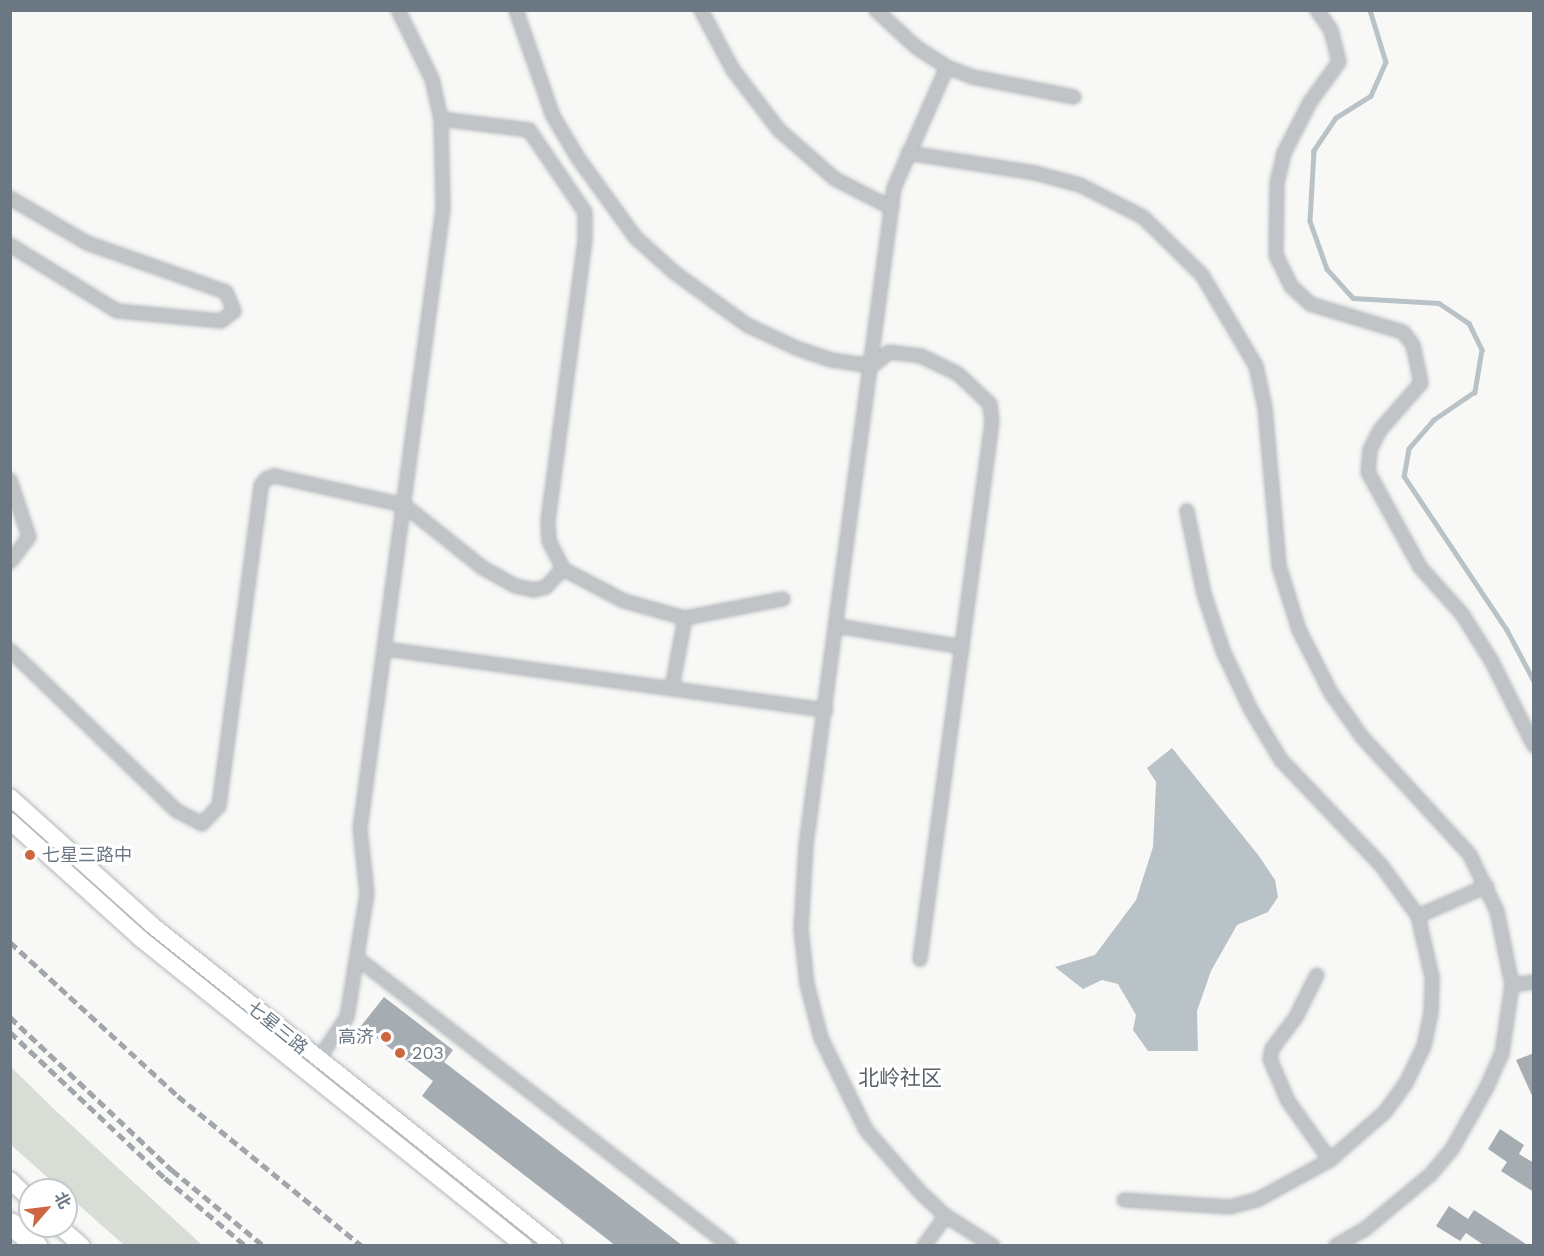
<!DOCTYPE html>
<html>
<head>
<meta charset="utf-8">
<style>
	body { margin:0 }
	#map { position:relative; width:1544px; height:1256px; overflow:hidden; background:#f8f8f6; font-family:"Work Sans","Noto Sans SC",sans-serif }
	div>[style] { position:absolute }
	.green>* { inset:0; background:#d8ddd6 }
	.water>* { inset:0; background:#b9c2c6 }
	.stream>* { height:4.5px; margin:-2.25px; padding:0 2.25px; transform-origin:2.25px; border-radius:2.25px; background:#b9c2c6 }
	.building>* { inset:0; background:#a6adb2 }
	.roads { filter:drop-shadow(0 0 2px #b3b7bb) drop-shadow(0 0 2px #b3b7bb) }
	.street>* { height:12px; margin:-6px; padding:0 6px; transform-origin:6px; border-radius:6px; background:#c0c4c7 }
	.secondary>* { height:16px; margin:-8px; padding:0 8px; transform-origin:8px; border-radius:8px; background:#fff }
	.highway>* { height:21px; margin:-10.5px; padding:0 10.5px; transform-origin:10.5px; border-radius:10.5px; background:#fff }
	.rail>* { height:4.5px; margin-top:-2.25px; transform-origin:0; background:repeating-linear-gradient(90deg,#a0a6ab 0 9px,transparent 0 13.5px) }
	.dots>* { width:16px; height:16px; translate:-50% -50%; box-sizing:border-box; border:3px solid #fff; border-radius:50% }
	span { translate:-50% -50%; white-space:nowrap; text-align:center; line-height:1.15; -webkit-text-stroke:6px #fff; paint-order:stroke }
	.poi-label { font-size:18px; color:#6b7883 }
	.left { translate:0 -50%; text-align:left }
	.right { translate:-100% -50%; text-align:right }
	.street-label { font-size:18px; color:#6b7883 }
	.quarter-label { font-size:21px; color:#586169 }
	.frame { position:absolute; inset:0; border:12px solid #6b7883; pointer-events:none }
	.north { position:absolute; left:18px; top:1178px; width:60px; height:60px; box-sizing:border-box; background:#fff; border:2px solid #c4c9cd; border-radius:50%; rotate:62deg; font-size:16px; font-weight:700; line-height:24px; text-align:center; color:#6b7883 }
	.north::after { content:''; display:block; margin:auto; width:21px; height:27px; background:#cd6642; clip-path:polygon(50% 0,100% 100%,50% 72%,0 100%) }
</style>
</head>
<body>
<div id="map">
	<div class="green">
		<i style="clip-path:polygon(11px 1067px,55px 1110px,202px 1245px,124px 1245px,11px 1145px)"></i>
	</div>
	<div class="water">
		<i style="clip-path:polygon(1172px 748px,1259px 856px,1275px 880px,1278px 897px,1268px 912px,1237px 925px,1211px 971px,1197px 1011px,1198px 1051px,1148px 1051px,1133px 1030px,1136px 1015px,1118px 984px,1102px 980px,1083px 989px,1055px 967px,1095px 955px,1136px 900px,1153px 847px,1156px 782px,1147px 768px)"></i>
	</div>
	<div class="stream">
		<i style="left:1370px;top:10px;width:54px;rotate:72.9deg"></i>
		<i style="left:1386px;top:62px;width:37px;rotate:114deg"></i>
		<i style="left:1371px;top:96px;width:41px;rotate:147.8deg"></i>
		<i style="left:1336px;top:118px;width:40px;rotate:124deg"></i>
		<i style="left:1314px;top:151px;width:70px;rotate:93.3deg"></i>
		<i style="left:1310px;top:221px;width:51px;rotate:70.5deg"></i>
		<i style="left:1327px;top:269px;width:39px;rotate:48deg"></i>
		<i style="left:1353px;top:298px;width:86px;rotate:3.3deg"></i>
		<i style="left:1439px;top:303px;width:36px;rotate:34deg"></i>
		<i style="left:1469px;top:323px;width:30px;rotate:64deg"></i>
		<i style="left:1482px;top:350px;width:43px;rotate:99.5deg"></i>
		<i style="left:1475px;top:392px;width:50px;rotate:145.7deg"></i>
		<i style="left:1434px;top:420px;width:38px;rotate:131deg"></i>
		<i style="left:1409px;top:449px;width:27px;rotate:100deg"></i>
		<i style="left:1404px;top:476px;width:185px;rotate:56.2deg"></i>
		<i style="left:1507px;top:630px;width:58px;rotate:62.1deg"></i>
	</div>
	<div class="building">
		<i style="clip-path:polygon(384px 997px,453px 1050px,444px 1062px,683px 1246px,616px 1246px,422px 1096px,433px 1081px,361px 1026px)"></i>
		<i style="clip-path:polygon(1534px 1053px,1534px 1100px,1516px 1060px)"></i>
		<i style="clip-path:polygon(1500px 1129px,1524px 1145px,1519px 1154px,1534px 1163px,1534px 1192px,1501px 1171px,1507px 1162px,1488px 1149px)"></i>
		<i style="clip-path:polygon(1449px 1206px,1468px 1219px,1474px 1210px,1529px 1246px,1485px 1246px,1466px 1233px,1460px 1241px,1436px 1226px)"></i>
	</div>
	<div class="roads">
		<div class="street">
			<i style="left:516px;top:10px;width:112px;rotate:70.8deg"></i>
			<i style="left:553px;top:116px;width:49px;rotate:59.2deg"></i>
			<i style="left:578px;top:158px;width:99px;rotate:54.1deg"></i>
			<i style="left:636px;top:238px;width:52px;rotate:41.9deg"></i>
			<i style="left:675px;top:273px;width:89px;rotate:35.8deg"></i>
			<i style="left:747px;top:325px;width:54px;rotate:25.1deg"></i>
			<i style="left:796px;top:348px;width:37px;rotate:19deg"></i>
			<i style="left:831px;top:360px;width:41px;rotate:8.3deg"></i>
			<i style="left:872px;top:366px;width:22px;rotate:-39deg"></i>
			<i style="left:889px;top:352px;width:32px;rotate:7deg"></i>
			<i style="left:921px;top:356px;width:41px;rotate:25.9deg"></i>
			<i style="left:958px;top:374px;width:44px;rotate:43.2deg"></i>
			<i style="left:990px;top:404px;width:18px;rotate:84deg"></i>
			<i style="left:992px;top:422px;width:542px;rotate:97.64deg"></i>
			<i style="left:701px;top:10px;width:68px;rotate:61.9deg"></i>
			<i style="left:733px;top:70px;width:76px;rotate:52.5deg"></i>
			<i style="left:779px;top:130px;width:74px;rotate:41.2deg"></i>
			<i style="left:835px;top:179px;width:64px;rotate:27deg"></i>
			<i style="left:876px;top:10px;width:54px;rotate:42.8deg"></i>
			<i style="left:916px;top:47px;width:37px;rotate:33deg"></i>
			<i style="left:947px;top:67px;width:28px;rotate:21deg"></i>
			<i style="left:973px;top:77px;width:103px;rotate:11.2deg"></i>
			<i style="left:1317px;top:10px;width:24px;rotate:55deg"></i>
			<i style="left:1331px;top:30px;width:33px;rotate:76deg"></i>
			<i style="left:1339px;top:62px;width:49px;rotate:125.9deg"></i>
			<i style="left:1310px;top:102px;width:57px;rotate:117deg"></i>
			<i style="left:1284px;top:153px;width:31px;rotate:103deg"></i>
			<i style="left:1277px;top:183px;width:72px;rotate:90.8deg"></i>
			<i style="left:1276px;top:255px;width:34px;rotate:64deg"></i>
			<i style="left:1291px;top:286px;width:26px;rotate:43deg"></i>
			<i style="left:1310px;top:304px;width:97px;rotate:16.8deg"></i>
			<i style="left:1403px;top:332px;width:16px;rotate:52deg"></i>
			<i style="left:1413px;top:345px;width:39px;rotate:78deg"></i>
			<i style="left:1421px;top:383px;width:62px;rotate:131.1deg"></i>
			<i style="left:1380px;top:430px;width:22px;rotate:117deg"></i>
			<i style="left:1370px;top:450px;width:22px;rotate:95deg"></i>
			<i style="left:1368px;top:472px;width:108px;rotate:61.3deg"></i>
			<i style="left:1420px;top:567px;width:63px;rotate:48.2deg"></i>
			<i style="left:1462px;top:614px;width:54px;rotate:57.8deg"></i>
			<i style="left:1491px;top:660px;width:96px;rotate:63.4deg"></i>
			<i style="left:947px;top:67px;width:132px;rotate:113.7deg"></i>
			<i style="left:894px;top:188px;width:663px;rotate:97.63deg"></i>
			<i style="left:806px;top:845px;width:84px;rotate:93.4deg"></i>
			<i style="left:801px;top:929px;width:55px;rotate:83.8deg"></i>
			<i style="left:807px;top:984px;width:56px;rotate:75.5deg"></i>
			<i style="left:821px;top:1038px;width:102px;rotate:63.9deg"></i>
			<i style="left:866px;top:1130px;width:84px;rotate:48.9deg"></i>
			<i style="left:921px;top:1193px;width:34px;rotate:43deg"></i>
			<i style="left:946px;top:1216px;width:56px;rotate:32.6deg"></i>
			<i style="left:441px;top:119px;width:89px;rotate:7.1deg"></i>
			<i style="left:529px;top:130px;width:99px;rotate:55.7deg"></i>
			<i style="left:585px;top:212px;width:28px;rotate:90deg"></i>
			<i style="left:585px;top:240px;width:284px;rotate:97.5deg"></i>
			<i style="left:548px;top:522px;width:19px;rotate:87deg"></i>
			<i style="left:549px;top:541px;width:31px;rotate:63deg"></i>
			<i style="left:563px;top:569px;width:69px;rotate:27.7deg"></i>
			<i style="left:624px;top:601px;width:63px;rotate:15.6deg"></i>
			<i style="left:685px;top:618px;width:100px;rotate:-11deg"></i>
			<i style="left:908px;top:153px;width:129px;rotate:8.9deg"></i>
			<i style="left:1035px;top:173px;width:47px;rotate:14.9deg"></i>
			<i style="left:1080px;top:185px;width:71px;rotate:26.9deg"></i>
			<i style="left:1143px;top:217px;width:83px;rotate:44.5deg"></i>
			<i style="left:1202px;top:275px;width:106px;rotate:59.3deg"></i>
			<i style="left:1256px;top:366px;width:43px;rotate:77.9deg"></i>
			<i style="left:1265px;top:408px;width:159px;rotate:84.9deg"></i>
			<i style="left:1279px;top:566px;width:67px;rotate:72.6deg"></i>
			<i style="left:1299px;top:630px;width:71px;rotate:63.1deg"></i>
			<i style="left:1331px;top:693px;width:54px;rotate:54.8deg"></i>
			<i style="left:1362px;top:737px;width:160px;rotate:47.5deg"></i>
			<i style="left:1470px;top:855px;width:62px;rotate:64.3deg"></i>
			<i style="left:1497px;top:911px;width:76px;rotate:78.5deg"></i>
			<i style="left:1512px;top:985px;width:69px;rotate:98.4deg"></i>
			<i style="left:1502px;top:1053px;width:37px;rotate:114deg"></i>
			<i style="left:1487px;top:1087px;width:71px;rotate:119.4deg"></i>
			<i style="left:1452px;top:1149px;width:34px;rotate:130deg"></i>
			<i style="left:1430px;top:1175px;width:85px;rotate:140.3deg"></i>
			<i style="left:1365px;top:1229px;width:34px;rotate:150deg"></i>
			<i style="left:10px;top:198px;width:89px;rotate:30.3deg"></i>
			<i style="left:87px;top:243px;width:147px;rotate:19.4deg"></i>
			<i style="left:226px;top:292px;width:21px;rotate:67deg"></i>
			<i style="left:234px;top:311px;width:16px;rotate:142deg"></i>
			<i style="left:221px;top:321px;width:104px;rotate:-174.5deg"></i>
			<i style="left:117px;top:311px;width:126px;rotate:-148.3deg"></i>
			<i style="left:10px;top:480px;width:60px;rotate:71.6deg"></i>
			<i style="left:29px;top:537px;width:31px;rotate:127deg"></i>
			<i style="left:837px;top:626px;width:127px;rotate:9.5deg"></i>
			<i style="left:385px;top:649px;width:445px;rotate:7.9deg"></i>
			<i style="left:10px;top:650px;width:232px;rotate:44deg"></i>
			<i style="left:177px;top:811px;width:28px;rotate:27deg"></i>
			<i style="left:202px;top:824px;width:25px;rotate:-47deg"></i>
			<i style="left:219px;top:806px;width:324px;rotate:-82.5deg"></i>
			<i style="left:261px;top:485px;width:8px;rotate:-50deg"></i>
			<i style="left:266px;top:479px;width:9px;rotate:-21deg"></i>
			<i style="left:274px;top:476px;width:133px;rotate:12.6deg"></i>
			<i style="left:404px;top:505px;width:101px;rotate:38.6deg"></i>
			<i style="left:483px;top:568px;width:37px;rotate:29deg"></i>
			<i style="left:515px;top:586px;width:19px;rotate:12deg"></i>
			<i style="left:534px;top:590px;width:12px;rotate:-14deg"></i>
			<i style="left:546px;top:587px;width:25px;rotate:-47deg"></i>
			<i style="left:672px;top:688px;width:71px;rotate:-79.5deg"></i>
			<i style="left:1418px;top:916px;width:75px;rotate:-23.5deg"></i>
			<i style="left:357px;top:958px;width:471px;rotate:37.7deg"></i>
			<i style="left:1317px;top:975px;width:47px;rotate:116.6deg"></i>
			<i style="left:1296px;top:1017px;width:40px;rotate:127deg"></i>
			<i style="left:1272px;top:1049px;width:10px;rotate:101deg"></i>
			<i style="left:1270px;top:1059px;width:46px;rotate:66.8deg"></i>
			<i style="left:1288px;top:1101px;width:72px;rotate:54.6deg"></i>
			<i style="left:1512px;top:985px;width:22px;rotate:-8deg"></i>
			<i style="left:316px;top:1063px;width:55px;rotate:-56deg"></i>
			<i style="left:347px;top:1017px;width:125px;rotate:-80.8deg"></i>
			<i style="left:367px;top:894px;width:65px;rotate:-96.1deg"></i>
			<i style="left:360px;top:829px;width:626px;rotate:-82.38deg"></i>
			<i style="left:443px;top:209px;width:90px;rotate:-91.3deg"></i>
			<i style="left:441px;top:119px;width:41px;rotate:-102.7deg"></i>
			<i style="left:432px;top:79px;width:77px;rotate:-116.2deg"></i>
			<i style="left:1124px;top:1200px;width:106px;rotate:3.8deg"></i>
			<i style="left:1230px;top:1207px;width:28px;rotate:-15deg"></i>
			<i style="left:1257px;top:1200px;width:83px;rotate:-28.7deg"></i>
			<i style="left:1330px;top:1160px;width:73px;rotate:-41.1deg"></i>
			<i style="left:1385px;top:1112px;width:36px;rotate:-54deg"></i>
			<i style="left:1406px;top:1083px;width:41px;rotate:-64.1deg"></i>
			<i style="left:1424px;top:1046px;width:34px;rotate:-78deg"></i>
			<i style="left:1431px;top:1013px;width:36px;rotate:-88deg"></i>
			<i style="left:1432px;top:977px;width:63px;rotate:-102.9deg"></i>
			<i style="left:1418px;top:916px;width:63px;rotate:-126deg"></i>
			<i style="left:1381px;top:865px;width:145px;rotate:-133.6deg"></i>
			<i style="left:1281px;top:760px;width:58px;rotate:-121deg"></i>
			<i style="left:1251px;top:710px;width:65px;rotate:-115.4deg"></i>
			<i style="left:1223px;top:651px;width:60px;rotate:-108.4deg"></i>
			<i style="left:1204px;top:594px;width:85px;rotate:-101.6deg"></i>
			<i style="left:924px;top:1246px;width:37px;rotate:-54deg"></i>
		</div>
		<div class="secondary">
			<i style="left:10px;top:797px;width:191px;rotate:42deg"></i>
			<i style="left:152px;top:925px;width:514px;rotate:38.61deg"></i>
			<i style="left:10px;top:821px;width:176px;rotate:42deg"></i>
			<i style="left:141px;top:939px;width:491px;rotate:38.7deg"></i>
			<i style="left:10px;top:1180px;width:28px;rotate:44deg"></i>
			<i style="left:59px;top:1226px;width:30px;rotate:41deg"></i>
		</div>
		<div class="highway">
			<i style="left:10px;top:1223px;width:35px;rotate:41deg"></i>
		</div>
	</div>
	<div class="rail">
		<i style="left:10px;top:942px;width:228px;rotate:42.5deg"></i>
		<i style="left:178px;top:1096px;width:237px;rotate:39.2deg"></i>
		<i style="left:10px;top:1017px;width:223px;rotate:43.4deg"></i>
		<i style="left:172px;top:1170px;width:119px;rotate:39.6deg"></i>
		<i style="left:10px;top:1032px;width:213px;rotate:43.3deg"></i>
		<i style="left:165px;top:1178px;width:106px;rotate:40deg"></i>
	</div>
	<div class="dots">
		<i style="left:30px;top:855px;background:#cd6642"></i>
		<i style="left:386px;top:1037px;background:#cd6642"></i>
		<i style="left:400px;top:1053px;background:#cd6642"></i>
	</div>
	<div class="poi-label">
		<span class="left" style="left:42px;top:855px">七星三路中</span>
		<span class="right" style="left:374px;top:1037px">高济</span>
		<span class="left" style="left:412px;top:1053px">203</span>
	</div>
	<div class="street-label">
		<span style="left:277px;top:1028px;rotate:39deg">七星三路</span>
	</div>
	<div class="quarter-label">
		<span style="left:900px;top:1078px">北岭社区</span>
	</div>
	<div class="frame"></div>
	<div class="north">北</div>
</div>
</body>
</html>
